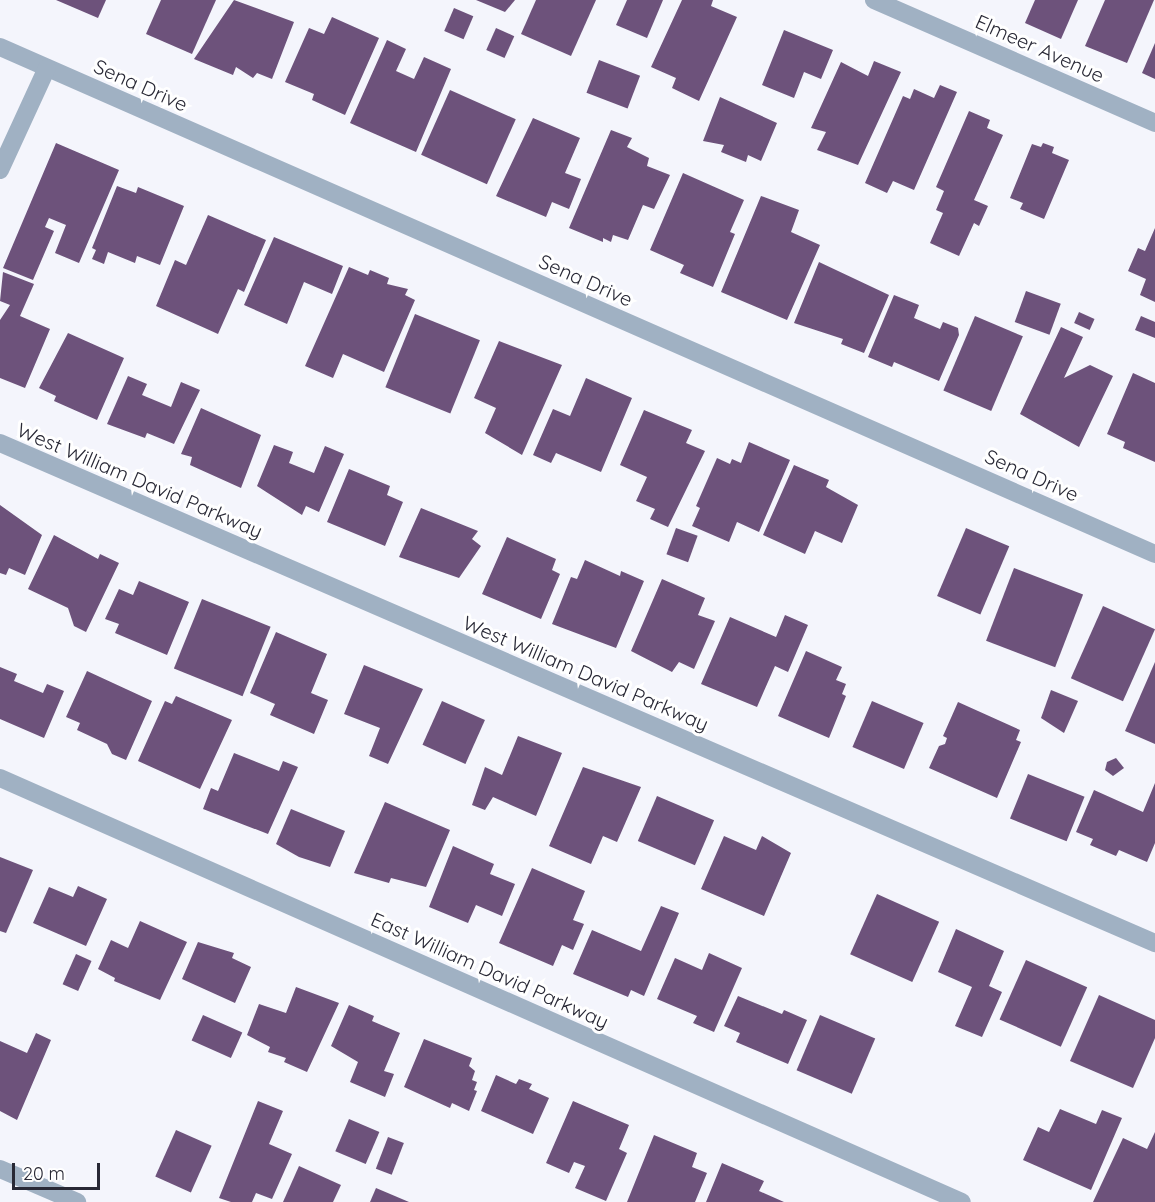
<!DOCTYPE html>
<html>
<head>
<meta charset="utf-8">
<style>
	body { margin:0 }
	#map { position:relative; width:1155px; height:1202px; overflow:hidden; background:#f4f5fc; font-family:Quicksand,sans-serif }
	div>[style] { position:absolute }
	.building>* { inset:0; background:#6d527b; transform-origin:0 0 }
	.minor>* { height:18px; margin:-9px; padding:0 9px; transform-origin:9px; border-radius:9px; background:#a0b1c3 }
	.tertiary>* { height:18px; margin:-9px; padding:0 9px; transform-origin:9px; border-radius:9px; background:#a0b1c3 }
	span { translate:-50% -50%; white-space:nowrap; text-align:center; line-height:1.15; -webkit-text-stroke:6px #fff; paint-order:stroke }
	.street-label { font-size:20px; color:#282835 }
	.scale { position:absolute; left:12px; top:1163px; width:88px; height:27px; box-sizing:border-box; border:3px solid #282835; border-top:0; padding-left:8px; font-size:18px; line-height:21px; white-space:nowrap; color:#282835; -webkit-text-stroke:4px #fff; paint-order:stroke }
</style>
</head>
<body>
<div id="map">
	<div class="building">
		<i style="clip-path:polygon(56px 0,106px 0,98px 18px)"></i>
		<i style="clip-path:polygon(161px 0,216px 0,192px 54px,146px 34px)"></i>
		<i style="clip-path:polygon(234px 0,294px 22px,272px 79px,257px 73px,253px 78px,236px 67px,233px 75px,194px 59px)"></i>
		<i style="clip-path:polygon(476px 0,515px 0,505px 12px)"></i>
		<i style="clip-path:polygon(536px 0,596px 0,571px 56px,521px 34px)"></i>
		<i style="clip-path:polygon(627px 0,663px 0,647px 38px,616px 25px)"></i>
		<i style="clip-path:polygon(682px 0,713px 0,711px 6px,737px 17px,699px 101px,672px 88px,676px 78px,651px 67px)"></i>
		<i style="clip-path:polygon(1035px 0,1078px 0,1061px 39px,1025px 23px)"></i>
		<i style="clip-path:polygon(1105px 0,1154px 0,1127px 63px,1085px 46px)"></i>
		<i style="left:454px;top:8px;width:21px;height:25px;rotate:23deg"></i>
		<i style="clip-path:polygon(332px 17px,379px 38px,345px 115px,312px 100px,314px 94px,285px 82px,309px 28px,324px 34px)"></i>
		<i style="left:496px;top:28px;width:20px;height:24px;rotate:24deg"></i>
		<i style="clip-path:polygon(784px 30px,833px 50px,821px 79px,804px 72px,794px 98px,762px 85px)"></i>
		<i style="clip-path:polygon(387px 40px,406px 49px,396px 71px,414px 79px,424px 57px,451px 69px,416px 152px,350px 123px)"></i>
		<i style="clip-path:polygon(1155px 43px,1155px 79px,1142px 73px)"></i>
		<i style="left:599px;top:60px;width:44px;height:35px;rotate:21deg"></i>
		<i style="clip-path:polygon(874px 61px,901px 72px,858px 165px,817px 150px,826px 132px,811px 128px,841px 62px,868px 76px)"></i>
		<i style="clip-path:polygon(940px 85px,957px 92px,914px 190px,893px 181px,887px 193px,865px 183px,903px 96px,910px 99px,914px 89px,934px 98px)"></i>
		<i style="left:450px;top:90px;width:72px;height:71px;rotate:24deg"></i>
		<i style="clip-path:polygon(720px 97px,777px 123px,761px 161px,748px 155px,746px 162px,721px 152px,724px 145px,703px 141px)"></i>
		<i style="clip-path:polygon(969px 111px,990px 120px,987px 128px,1003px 135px,974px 200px,988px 206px,979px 226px,974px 223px,959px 256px,930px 243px,943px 213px,936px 210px,944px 191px,936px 187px)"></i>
		<i style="clip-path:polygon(533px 118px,580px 138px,565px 173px,581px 179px,569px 209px,552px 202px,546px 217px,496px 196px)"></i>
		<i style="clip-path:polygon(611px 130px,632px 138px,627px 147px,649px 158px,647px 166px,670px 175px,654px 209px,643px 205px,628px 240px,613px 235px,611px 242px,603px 238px,603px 242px,569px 228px)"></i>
		<i style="clip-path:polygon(56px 143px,119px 170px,79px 263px,55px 253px,66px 225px,49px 218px,45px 227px,54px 231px,33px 280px,3px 268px)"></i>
		<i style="clip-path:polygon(1043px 143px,1054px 147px,1052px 153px,1069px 160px,1044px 219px,1020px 209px,1023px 203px,1010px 198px,1032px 144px,1041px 147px)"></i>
		<i style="clip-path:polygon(683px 173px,744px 200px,730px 232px,735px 234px,713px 287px,680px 273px,684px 265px,650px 250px)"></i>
		<i style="clip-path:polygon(117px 186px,136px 193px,138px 187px,184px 206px,160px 265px,137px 256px,135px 263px,108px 252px,104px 264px,92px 259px,96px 250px,92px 248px)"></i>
		<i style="clip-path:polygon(761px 196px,799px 210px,791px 232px,820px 245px,787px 320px,721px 292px)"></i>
		<i style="clip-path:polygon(208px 215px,266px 240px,244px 292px,238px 289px,218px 334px,156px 306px,175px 260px,186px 265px)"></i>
		<i style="clip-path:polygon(1155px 228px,1155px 302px,1140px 295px,1146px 279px,1128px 271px,1138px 248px,1145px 251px)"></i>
		<i style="clip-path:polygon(274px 237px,343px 266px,332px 294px,304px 282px,287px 324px,244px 305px)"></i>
		<i style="clip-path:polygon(819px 262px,889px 295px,864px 353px,841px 344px,843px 339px,794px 323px)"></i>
		<i style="clip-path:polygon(349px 267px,368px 275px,370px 270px,389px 278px,387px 284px,408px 289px,405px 295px,415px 300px,384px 372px,343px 354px,333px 378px,305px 366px)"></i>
		<i style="clip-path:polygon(3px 272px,34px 284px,20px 316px,50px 329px,25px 388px,0 378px,0 320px,10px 305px,0 301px)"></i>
		<i style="left:1026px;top:291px;width:37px;height:33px;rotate:20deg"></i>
		<i style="clip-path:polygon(894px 295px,919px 305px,914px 318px,940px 329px,943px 322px,958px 328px,959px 335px,939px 381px,894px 362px,892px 367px,868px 357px)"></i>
		<i style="left:1079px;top:312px;width:17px;height:12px;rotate:24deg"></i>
		<i style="left:415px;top:314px;width:70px;height:79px;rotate:22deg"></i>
		<i style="left:975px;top:316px;width:52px;height:81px;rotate:23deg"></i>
		<i style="clip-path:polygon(1141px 316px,1155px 322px,1155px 338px,1135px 330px)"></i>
		<i style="clip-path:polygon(1061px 327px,1083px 337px,1064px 378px,1090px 365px,1113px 376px,1079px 447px,1020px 414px)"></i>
		<i style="clip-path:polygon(68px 333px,124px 358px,97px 420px,54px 401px,56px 396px,39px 388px)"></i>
		<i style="clip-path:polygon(499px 341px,562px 365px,522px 455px,485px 433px,496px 408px,474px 398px)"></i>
		<i style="clip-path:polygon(1133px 373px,1155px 383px,1155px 462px,1123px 448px,1125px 442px,1107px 434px)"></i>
		<i style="clip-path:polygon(128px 376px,147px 384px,142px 395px,171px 407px,181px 382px,200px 390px,174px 444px,147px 433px,145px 438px,107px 424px)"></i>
		<i style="clip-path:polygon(586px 378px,632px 398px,601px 472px,556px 453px,551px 463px,533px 455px,553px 409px,570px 416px)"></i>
		<i style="clip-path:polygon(201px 408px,261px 435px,241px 488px,190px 465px,192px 457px,181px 454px)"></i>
		<i style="clip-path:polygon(644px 410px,692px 430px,686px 443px,705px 451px,668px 527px,650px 519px,655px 509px,636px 501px,647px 477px,620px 465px)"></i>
		<i style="clip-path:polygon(749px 442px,790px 460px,759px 532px,737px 522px,729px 542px,692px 526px,700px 508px,696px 506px,717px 458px,730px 464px,732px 459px,741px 463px)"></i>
		<i style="clip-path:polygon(274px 445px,293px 452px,289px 463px,314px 473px,325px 446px,344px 454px,319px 512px,306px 506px,302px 515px,257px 486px)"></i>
		<i style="clip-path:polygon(794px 465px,829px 480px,826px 487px,858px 505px,842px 543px,815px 531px,805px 554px,763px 535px)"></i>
		<i style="clip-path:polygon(349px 469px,390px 486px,387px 495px,403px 502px,385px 546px,327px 522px)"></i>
		<i style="clip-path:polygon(0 505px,42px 535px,25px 575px,9px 568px,6px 575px,0 573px)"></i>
		<i style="clip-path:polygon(421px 508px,478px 531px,472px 539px,481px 546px,459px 578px,399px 557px)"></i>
		<i style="left:676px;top:528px;width:23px;height:28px;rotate:20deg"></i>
		<i style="left:966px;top:528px;width:47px;height:74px;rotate:23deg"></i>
		<i style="clip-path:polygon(54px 535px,98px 559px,100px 554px,119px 563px,86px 632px,74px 626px,68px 608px,28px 589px)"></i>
		<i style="clip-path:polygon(507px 537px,556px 559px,552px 570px,560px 574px,541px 619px,482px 594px)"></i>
		<i style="clip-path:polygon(585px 560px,620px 576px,621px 571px,644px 581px,616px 648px,552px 624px,571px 577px,577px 579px)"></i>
		<i style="left:1014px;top:568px;width:74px;height:78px;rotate:21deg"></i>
		<i style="clip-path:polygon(662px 579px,705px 598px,698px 615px,715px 621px,694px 669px,679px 662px,672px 672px,631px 651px)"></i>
		<i style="clip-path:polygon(139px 581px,189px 602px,167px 655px,115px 633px,119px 624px,105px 619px,119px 589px,133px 595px)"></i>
		<i style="left:202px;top:599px;width:74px;height:75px;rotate:22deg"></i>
		<i style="left:1103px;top:606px;width:57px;height:79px;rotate:24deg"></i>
		<i style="clip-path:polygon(785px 615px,808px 625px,788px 672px,775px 666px,757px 707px,701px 684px,730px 617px,776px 637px)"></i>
		<i style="clip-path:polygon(276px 632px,327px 654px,311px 693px,328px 700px,314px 734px,270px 715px,275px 704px,250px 693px)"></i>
		<i style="clip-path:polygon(806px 651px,842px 667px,836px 680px,846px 684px,842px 694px,846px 696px,829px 738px,778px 716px)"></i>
		<i style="clip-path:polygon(1155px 662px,1155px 744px,1125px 731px)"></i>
		<i style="clip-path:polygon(364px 665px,423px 689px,388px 764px,369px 756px,380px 728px,344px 714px)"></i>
		<i style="clip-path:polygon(0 667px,17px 674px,14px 681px,43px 693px,47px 684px,64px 691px,44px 738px,0 719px)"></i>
		<i style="clip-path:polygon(87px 671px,152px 701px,126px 760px,112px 754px,107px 744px,77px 730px,80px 723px,66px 717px)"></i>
		<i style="clip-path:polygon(1051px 690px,1078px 701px,1064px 733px,1041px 718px)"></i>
		<i style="clip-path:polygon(176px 696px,232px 720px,200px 789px,138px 761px,165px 701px,172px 704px)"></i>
		<i style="left:442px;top:701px;width:47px;height:48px;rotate:24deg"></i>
		<i style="left:872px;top:701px;width:56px;height:50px;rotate:23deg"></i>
		<i style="clip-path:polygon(958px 702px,1020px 730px,1016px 740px,1021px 742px,997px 798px,929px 768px,939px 746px,945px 744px,947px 738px,943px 736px)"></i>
		<i style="clip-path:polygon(518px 736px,562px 753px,536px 816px,493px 797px,485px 810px,472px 805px,485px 767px,502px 775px)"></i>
		<i style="clip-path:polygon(234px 753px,279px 771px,283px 761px,298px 767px,268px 834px,203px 809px,211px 788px,218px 791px)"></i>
		<i style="clip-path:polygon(1116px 758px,1124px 768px,1113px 776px,1105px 770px,1107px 762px)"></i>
		<i style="clip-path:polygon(583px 767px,641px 787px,617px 842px,603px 836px,591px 864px,549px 846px)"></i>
		<i style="left:1028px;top:774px;width:61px;height:48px;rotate:22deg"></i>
		<i style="clip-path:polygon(1155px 783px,1155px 843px,1147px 862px,1119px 850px,1116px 856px,1090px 845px,1093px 839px,1076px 832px,1094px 790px,1143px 812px)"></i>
		<i style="left:657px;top:796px;width:62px;height:49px;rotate:23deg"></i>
		<i style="clip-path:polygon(385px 802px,450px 830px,426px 887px,391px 878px,389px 883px,354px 873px)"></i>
		<i style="clip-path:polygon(291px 809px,345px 831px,330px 867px,299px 857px,276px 844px)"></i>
		<i style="clip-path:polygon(724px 836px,756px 850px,762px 836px,791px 853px,764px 916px,701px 889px)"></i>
		<i style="clip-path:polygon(453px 846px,494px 864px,490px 874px,515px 884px,502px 916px,476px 905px,468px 923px,429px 907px)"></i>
		<i style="clip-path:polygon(0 857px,33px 870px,6px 933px,0 931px)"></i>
		<i style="clip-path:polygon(532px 868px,585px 891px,573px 920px,584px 924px,573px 950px,562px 945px,553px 966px,499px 943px)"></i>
		<i style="clip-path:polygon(78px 886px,107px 899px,86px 946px,33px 923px,49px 887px,73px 897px)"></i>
		<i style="left:877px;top:894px;width:68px;height:66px;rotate:24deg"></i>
		<i style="clip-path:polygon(661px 906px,679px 913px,644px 996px,631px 990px,628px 997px,573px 974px,592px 930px,641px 951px)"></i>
		<i style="clip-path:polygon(140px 921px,187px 942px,160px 1000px,114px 981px,115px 978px,98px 969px,111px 940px,128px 948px)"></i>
		<i style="clip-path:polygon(956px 929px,1004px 951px,989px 986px,1002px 992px,982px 1037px,955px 1026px,972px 987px,938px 972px)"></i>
		<i style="clip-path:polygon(198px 942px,234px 953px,232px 958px,251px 967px,235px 1003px,182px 979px)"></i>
		<i style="clip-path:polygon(709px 953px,742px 968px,714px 1032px,693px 1023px,697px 1016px,657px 999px,675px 958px,702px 970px)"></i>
		<i style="left:76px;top:954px;width:17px;height:33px;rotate:24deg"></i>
		<i style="left:1026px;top:960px;width:67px;height:65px;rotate:24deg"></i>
		<i style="clip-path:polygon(296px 987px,339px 1003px,307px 1072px,284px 1062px,286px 1058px,268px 1052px,270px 1047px,247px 1035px,259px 1004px,286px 1013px)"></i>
		<i style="clip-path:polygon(1099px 995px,1155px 1020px,1155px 1038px,1133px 1088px,1070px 1061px)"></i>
		<i style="clip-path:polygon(738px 996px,782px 1014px,784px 1010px,807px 1020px,788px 1064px,736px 1042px,740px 1033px,724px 1026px)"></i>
		<i style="clip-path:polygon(349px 1005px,374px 1016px,372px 1021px,400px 1033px,384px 1071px,394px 1074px,385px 1097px,350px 1082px,358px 1062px,331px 1046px)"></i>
		<i style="left:203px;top:1015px;width:43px;height:28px;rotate:24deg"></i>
		<i style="left:820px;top:1015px;width:60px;height:60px;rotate:23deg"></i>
		<i style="clip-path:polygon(36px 1033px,51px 1040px,17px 1120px,0 1111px,0 1041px,27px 1053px)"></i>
		<i style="clip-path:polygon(424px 1039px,472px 1058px,469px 1066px,475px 1071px,472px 1080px,477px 1082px,474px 1090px,477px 1091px,469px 1111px,452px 1103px,450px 1108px,404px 1087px)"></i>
		<i style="clip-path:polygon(496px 1075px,516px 1084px,519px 1079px,532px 1084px,529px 1089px,549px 1098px,533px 1134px,481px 1111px)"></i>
		<i style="clip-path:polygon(258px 1101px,283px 1111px,269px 1144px,292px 1154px,272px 1199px,256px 1193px,252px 1202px,231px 1202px,219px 1198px)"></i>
		<i style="clip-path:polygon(573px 1101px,629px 1125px,619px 1149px,627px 1153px,606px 1201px,575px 1188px,585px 1166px,574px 1162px,569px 1173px,546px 1163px)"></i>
		<i style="clip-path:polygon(1060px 1109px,1096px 1124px,1102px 1110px,1122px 1118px,1091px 1190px,1023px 1160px,1038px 1127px,1049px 1132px)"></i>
		<i style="left:349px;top:1119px;width:33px;height:35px;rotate:23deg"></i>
		<i style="left:176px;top:1130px;width:39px;height:51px;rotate:24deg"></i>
		<i style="clip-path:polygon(1155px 1132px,1155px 1202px,1093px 1202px,1123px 1138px,1147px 1149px)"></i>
		<i style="clip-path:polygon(654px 1135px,697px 1153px,692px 1167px,707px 1173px,695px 1202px,627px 1202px)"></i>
		<i style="left:388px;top:1137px;width:17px;height:34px;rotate:21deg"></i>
		<i style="clip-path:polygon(722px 1163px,764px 1181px,759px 1191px,784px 1202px,706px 1202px)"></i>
		<i style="clip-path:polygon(299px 1166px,341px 1185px,333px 1202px,283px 1202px)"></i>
		<i style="clip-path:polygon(376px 1188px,409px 1202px,370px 1202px)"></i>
	</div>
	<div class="minor">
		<i style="left:874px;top:0;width:307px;rotate:23.6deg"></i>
		<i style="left:0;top:47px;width:1261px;rotate:23.7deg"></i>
		<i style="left:0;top:170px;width:112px;rotate:-65.3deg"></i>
		<i style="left:0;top:443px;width:1259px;rotate:23.41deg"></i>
		<i style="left:0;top:778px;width:1051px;rotate:23.79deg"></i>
	</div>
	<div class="tertiary">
		<i style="left:0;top:1169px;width:84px;rotate:23.2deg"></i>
	</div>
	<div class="street-label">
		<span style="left:1040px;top:48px;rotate:24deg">Elmeer Avenue</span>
		<span style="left:141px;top:85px;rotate:24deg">Sena Drive</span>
		<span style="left:586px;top:280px;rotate:24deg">Sena Drive</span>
		<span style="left:1032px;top:475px;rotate:24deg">Sena Drive</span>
		<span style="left:140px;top:480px;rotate:23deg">West William David Parkway</span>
		<span style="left:586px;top:673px;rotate:23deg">West William David Parkway</span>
		<span style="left:490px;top:970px;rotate:24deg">East William David Parkway</span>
	</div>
	<div class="scale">20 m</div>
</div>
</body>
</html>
